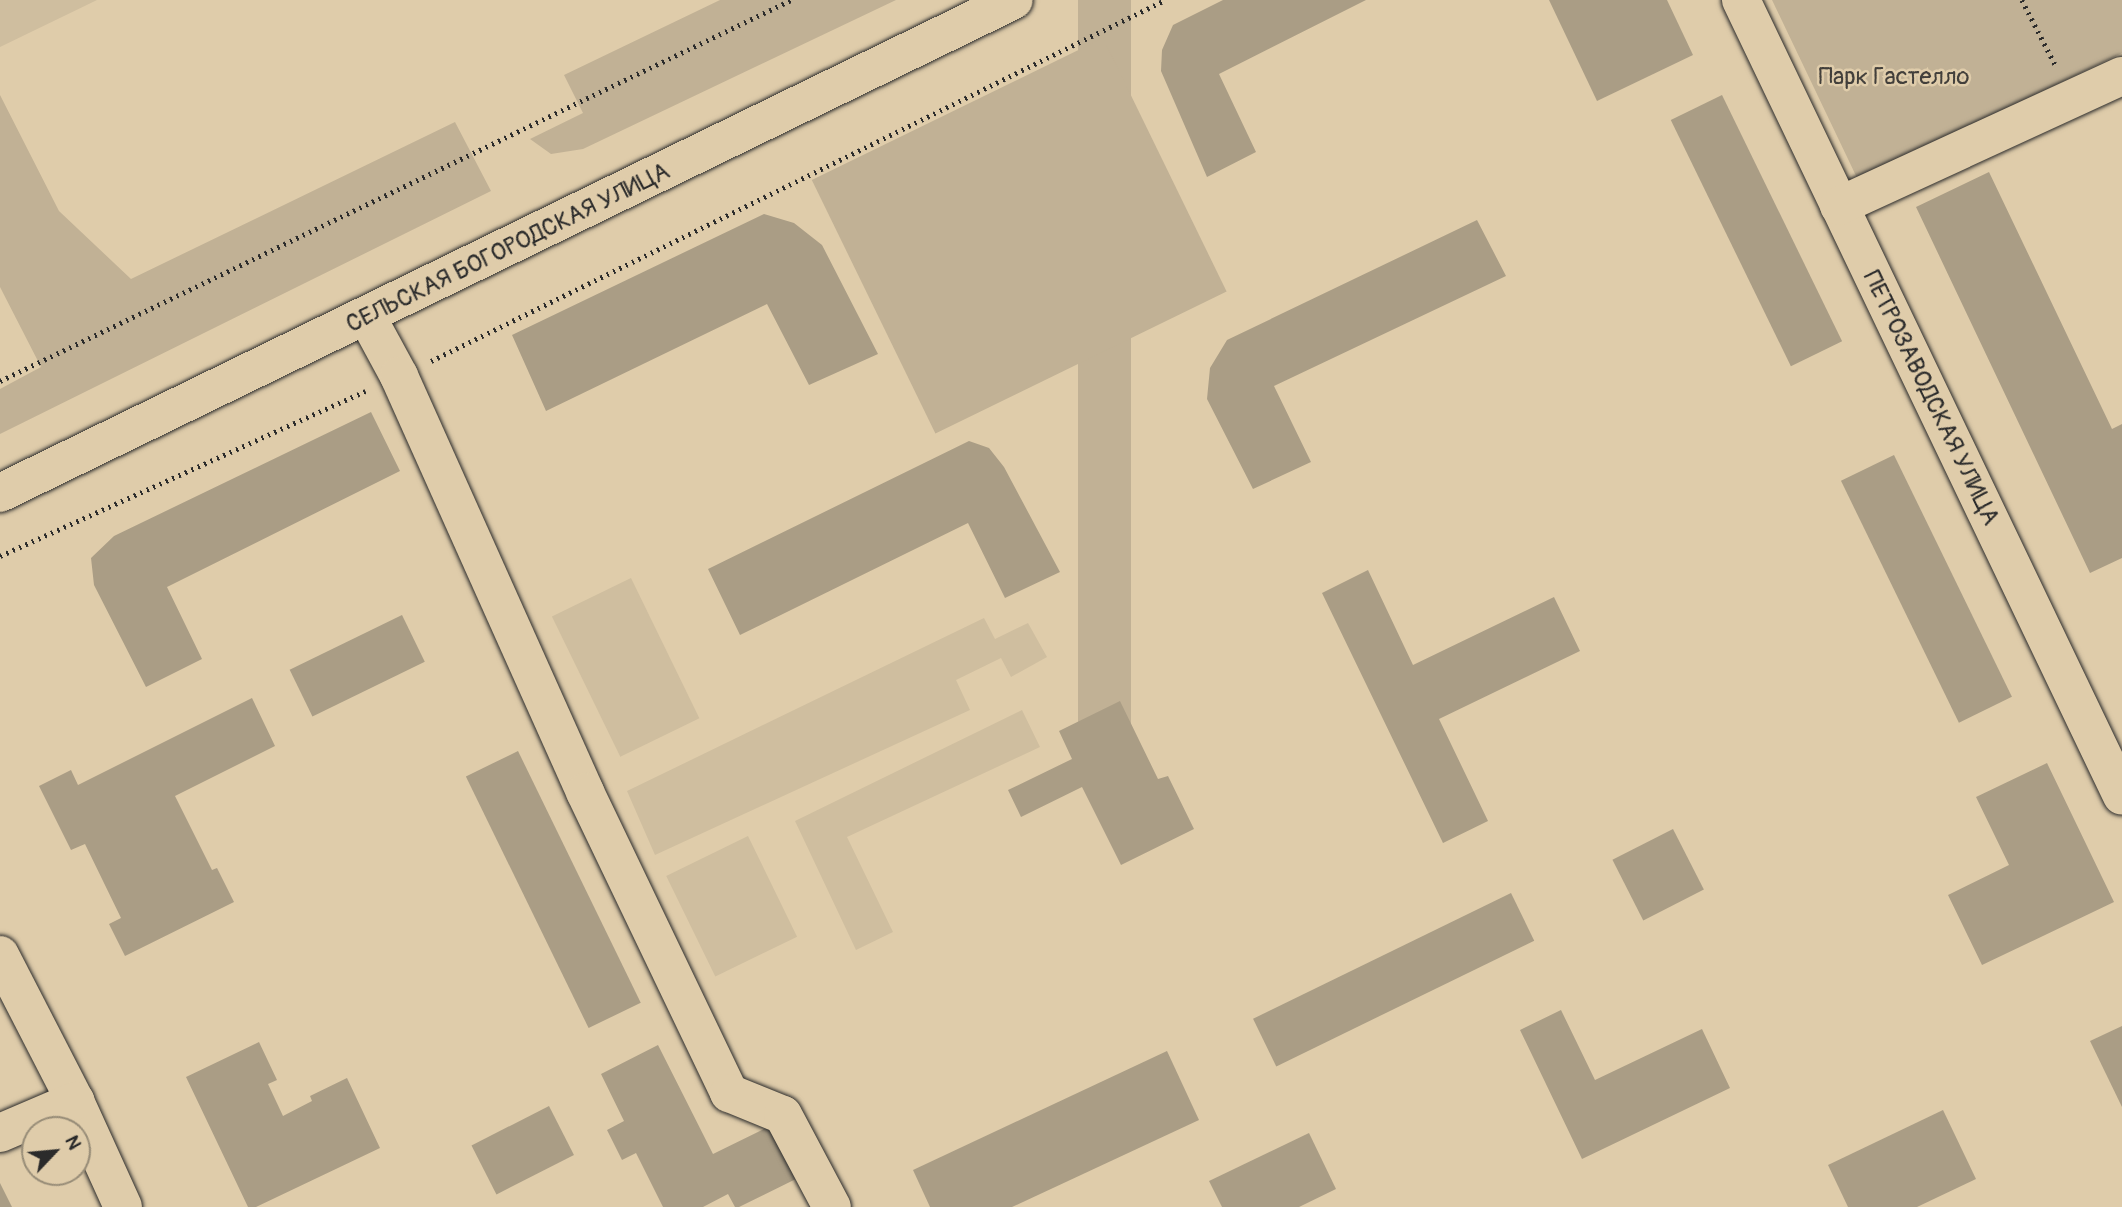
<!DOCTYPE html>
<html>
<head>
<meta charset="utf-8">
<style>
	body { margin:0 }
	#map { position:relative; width:2122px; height:1207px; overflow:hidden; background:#dfccaa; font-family:Pangolin,sans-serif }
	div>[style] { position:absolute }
	.built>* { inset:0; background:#cfbe9f; transform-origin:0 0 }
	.green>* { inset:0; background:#c1b195; transform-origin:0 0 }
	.building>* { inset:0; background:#aa9d85; transform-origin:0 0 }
	.path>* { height:4.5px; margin-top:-2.25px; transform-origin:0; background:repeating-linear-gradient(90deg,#2b2b2b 0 2px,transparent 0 7px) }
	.roads { filter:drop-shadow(0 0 2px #2b2b2b) drop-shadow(0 0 2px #2b2b2b) }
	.minor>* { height:38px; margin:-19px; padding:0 19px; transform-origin:19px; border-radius:19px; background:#dfccaa }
	.major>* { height:38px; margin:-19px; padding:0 19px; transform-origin:19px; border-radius:19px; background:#dfccaa }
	span { translate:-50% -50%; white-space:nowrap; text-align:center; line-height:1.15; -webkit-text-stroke:5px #dfccaa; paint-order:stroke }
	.park-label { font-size:24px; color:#423f3b }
	.street-label { font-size:24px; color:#2b2b2b }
	.north { position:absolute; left:21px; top:1116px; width:70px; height:70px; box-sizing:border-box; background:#dfccaa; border:2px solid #978c77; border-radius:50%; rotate:64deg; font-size:19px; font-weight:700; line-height:28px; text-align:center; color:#2b2b2b }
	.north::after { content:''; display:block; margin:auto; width:24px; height:32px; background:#2b2b2b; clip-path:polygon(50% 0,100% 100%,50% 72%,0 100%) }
</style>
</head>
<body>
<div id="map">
	<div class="built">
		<i style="clip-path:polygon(0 0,97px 0,0 47px)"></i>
		<i style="left:631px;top:578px;width:156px;height:88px;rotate:64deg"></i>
		<i style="clip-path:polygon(984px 618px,995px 639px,1028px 623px,1047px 657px,1011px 677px,1001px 658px,956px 680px,970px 710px,655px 855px,627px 791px)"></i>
		<i style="clip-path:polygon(1022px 710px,1040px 747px,847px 837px,893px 932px,856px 950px,795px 821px)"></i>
		<i style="left:748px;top:836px;width:112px;height:91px;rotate:64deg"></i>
	</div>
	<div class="green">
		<i style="clip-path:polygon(720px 0,896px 0,583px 149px,551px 154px,530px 139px,583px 113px,564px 75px)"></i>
		<i style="left:1078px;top:0;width:53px;height:765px"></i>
		<i style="clip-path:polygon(1772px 0,2122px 0,2122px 53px,1858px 180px)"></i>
		<i style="left:1103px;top:38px;width:282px;height:324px;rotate:64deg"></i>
		<i style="clip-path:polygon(0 95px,59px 211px,131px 279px,455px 122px,491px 191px,0 434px,0 389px,41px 367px,0 287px)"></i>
	</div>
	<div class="building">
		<i style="clip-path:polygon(1223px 0,1366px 0,1219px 74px,1256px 152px,1207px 177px,1161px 71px,1162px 50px,1173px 25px)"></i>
		<i style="clip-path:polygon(1549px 0,1667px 0,1693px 55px,1597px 101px)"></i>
		<i style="left:1722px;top:95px;width:274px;height:57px;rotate:64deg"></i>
		<i style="clip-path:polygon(1989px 172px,2112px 429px,2122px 424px,2122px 558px,2090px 573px,1916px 207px)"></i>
		<i style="clip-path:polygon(764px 214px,794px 223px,822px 245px,878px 354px,809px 385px,767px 304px,546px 411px,512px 335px)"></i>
		<i style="clip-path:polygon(1477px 220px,1506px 276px,1274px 386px,1311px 462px,1253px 489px,1207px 399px,1210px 368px,1227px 340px)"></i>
		<i style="clip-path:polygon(371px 412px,400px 471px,167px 587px,202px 659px,146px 687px,94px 585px,91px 558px,114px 536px)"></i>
		<i style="clip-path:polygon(969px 441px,989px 448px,1004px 467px,1060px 572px,1005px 598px,968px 523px,740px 635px,708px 569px)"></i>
		<i style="left:1894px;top:455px;width:269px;height:59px;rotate:64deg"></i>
		<i style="clip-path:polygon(1368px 570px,1413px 665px,1554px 597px,1580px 651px,1439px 719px,1488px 821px,1443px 843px,1322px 593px)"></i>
		<i style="left:402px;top:615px;width:52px;height:125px;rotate:64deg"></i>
		<i style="clip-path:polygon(252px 698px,275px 746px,175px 796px,212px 870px,217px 868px,234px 902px,125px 956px,109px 924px,121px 918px,85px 844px,71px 850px,39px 786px,71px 770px,78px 785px)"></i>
		<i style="clip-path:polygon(1120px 701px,1158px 779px,1168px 776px,1194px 829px,1121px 865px,1082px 787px,1021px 817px,1008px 790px,1072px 759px,1059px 731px)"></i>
		<i style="left:518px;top:751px;width:280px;height:58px;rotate:64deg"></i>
		<i style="clip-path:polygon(2047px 763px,2114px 902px,1982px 965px,1948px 895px,2009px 865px,1976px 797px)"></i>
		<i style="left:1673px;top:829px;width:68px;height:68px;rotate:63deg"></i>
		<i style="left:1511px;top:893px;width:53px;height:287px;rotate:64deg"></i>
		<i style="clip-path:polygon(1561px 1010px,1595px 1080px,1702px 1029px,1730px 1088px,1582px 1159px,1520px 1030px)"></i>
		<i style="clip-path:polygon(2122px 1026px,2122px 1107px,2090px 1041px)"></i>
		<i style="clip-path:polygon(259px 1042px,277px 1080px,268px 1084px,283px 1116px,312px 1101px,310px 1096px,347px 1078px,380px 1148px,256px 1207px,248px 1207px,186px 1077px)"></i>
		<i style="clip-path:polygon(658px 1045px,713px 1154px,780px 1121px,806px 1174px,739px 1207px,735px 1207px,728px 1194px,703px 1207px,663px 1207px,636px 1153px,622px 1160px,607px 1130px,624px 1121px,601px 1074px)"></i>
		<i style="clip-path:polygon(1167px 1051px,1199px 1120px,1012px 1207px,930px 1207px,913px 1170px)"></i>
		<i style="left:549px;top:1106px;width:55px;height:87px;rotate:63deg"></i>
		<i style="clip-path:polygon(1943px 1110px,1976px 1179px,1917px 1207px,1848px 1207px,1828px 1165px)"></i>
		<i style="clip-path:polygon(1309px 1133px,1336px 1189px,1299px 1207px,1222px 1207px,1209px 1181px)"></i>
		<i style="clip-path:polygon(0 1183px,12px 1207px,0 1207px)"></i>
	</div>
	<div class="path">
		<i style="left:2022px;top:0;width:76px;rotate:62.8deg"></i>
		<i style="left:431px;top:361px;width:818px;rotate:-26.19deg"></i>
		<i style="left:0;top:381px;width:878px;rotate:-25.72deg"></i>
		<i style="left:0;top:556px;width:401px;rotate:-24.3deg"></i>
	</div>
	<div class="roads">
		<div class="minor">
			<i style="left:1741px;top:0;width:882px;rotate:64.42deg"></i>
			<i style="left:1839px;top:206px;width:311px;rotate:-24.7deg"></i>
			<i style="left:367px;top:317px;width:67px;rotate:61.5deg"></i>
			<i style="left:399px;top:376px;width:456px;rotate:65.9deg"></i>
			<i style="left:585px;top:792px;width:334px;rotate:64.4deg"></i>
			<i style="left:729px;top:1093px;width:58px;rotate:22.2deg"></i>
			<i style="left:783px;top:1115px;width:104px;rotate:62deg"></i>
			<i style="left:0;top:955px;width:164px;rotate:62.8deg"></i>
			<i style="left:75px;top:1101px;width:116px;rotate:65.6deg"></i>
			<i style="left:0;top:1133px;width:82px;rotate:-23.1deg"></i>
		</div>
		<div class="major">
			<i style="left:0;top:493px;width:1127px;rotate:-25.93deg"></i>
		</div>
	</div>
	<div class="park-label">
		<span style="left:1894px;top:77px">Парк Гастелло</span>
	</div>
	<div class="street-label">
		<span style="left:508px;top:248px;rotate:-26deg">СЕЛЬСКАЯ БОГОРОДСКАЯ УЛИЦА</span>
		<span style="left:1931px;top:398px;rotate:64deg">ПЕТРОЗАВОДСКАЯ УЛИЦА</span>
	</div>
	<div class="north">N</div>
</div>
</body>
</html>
